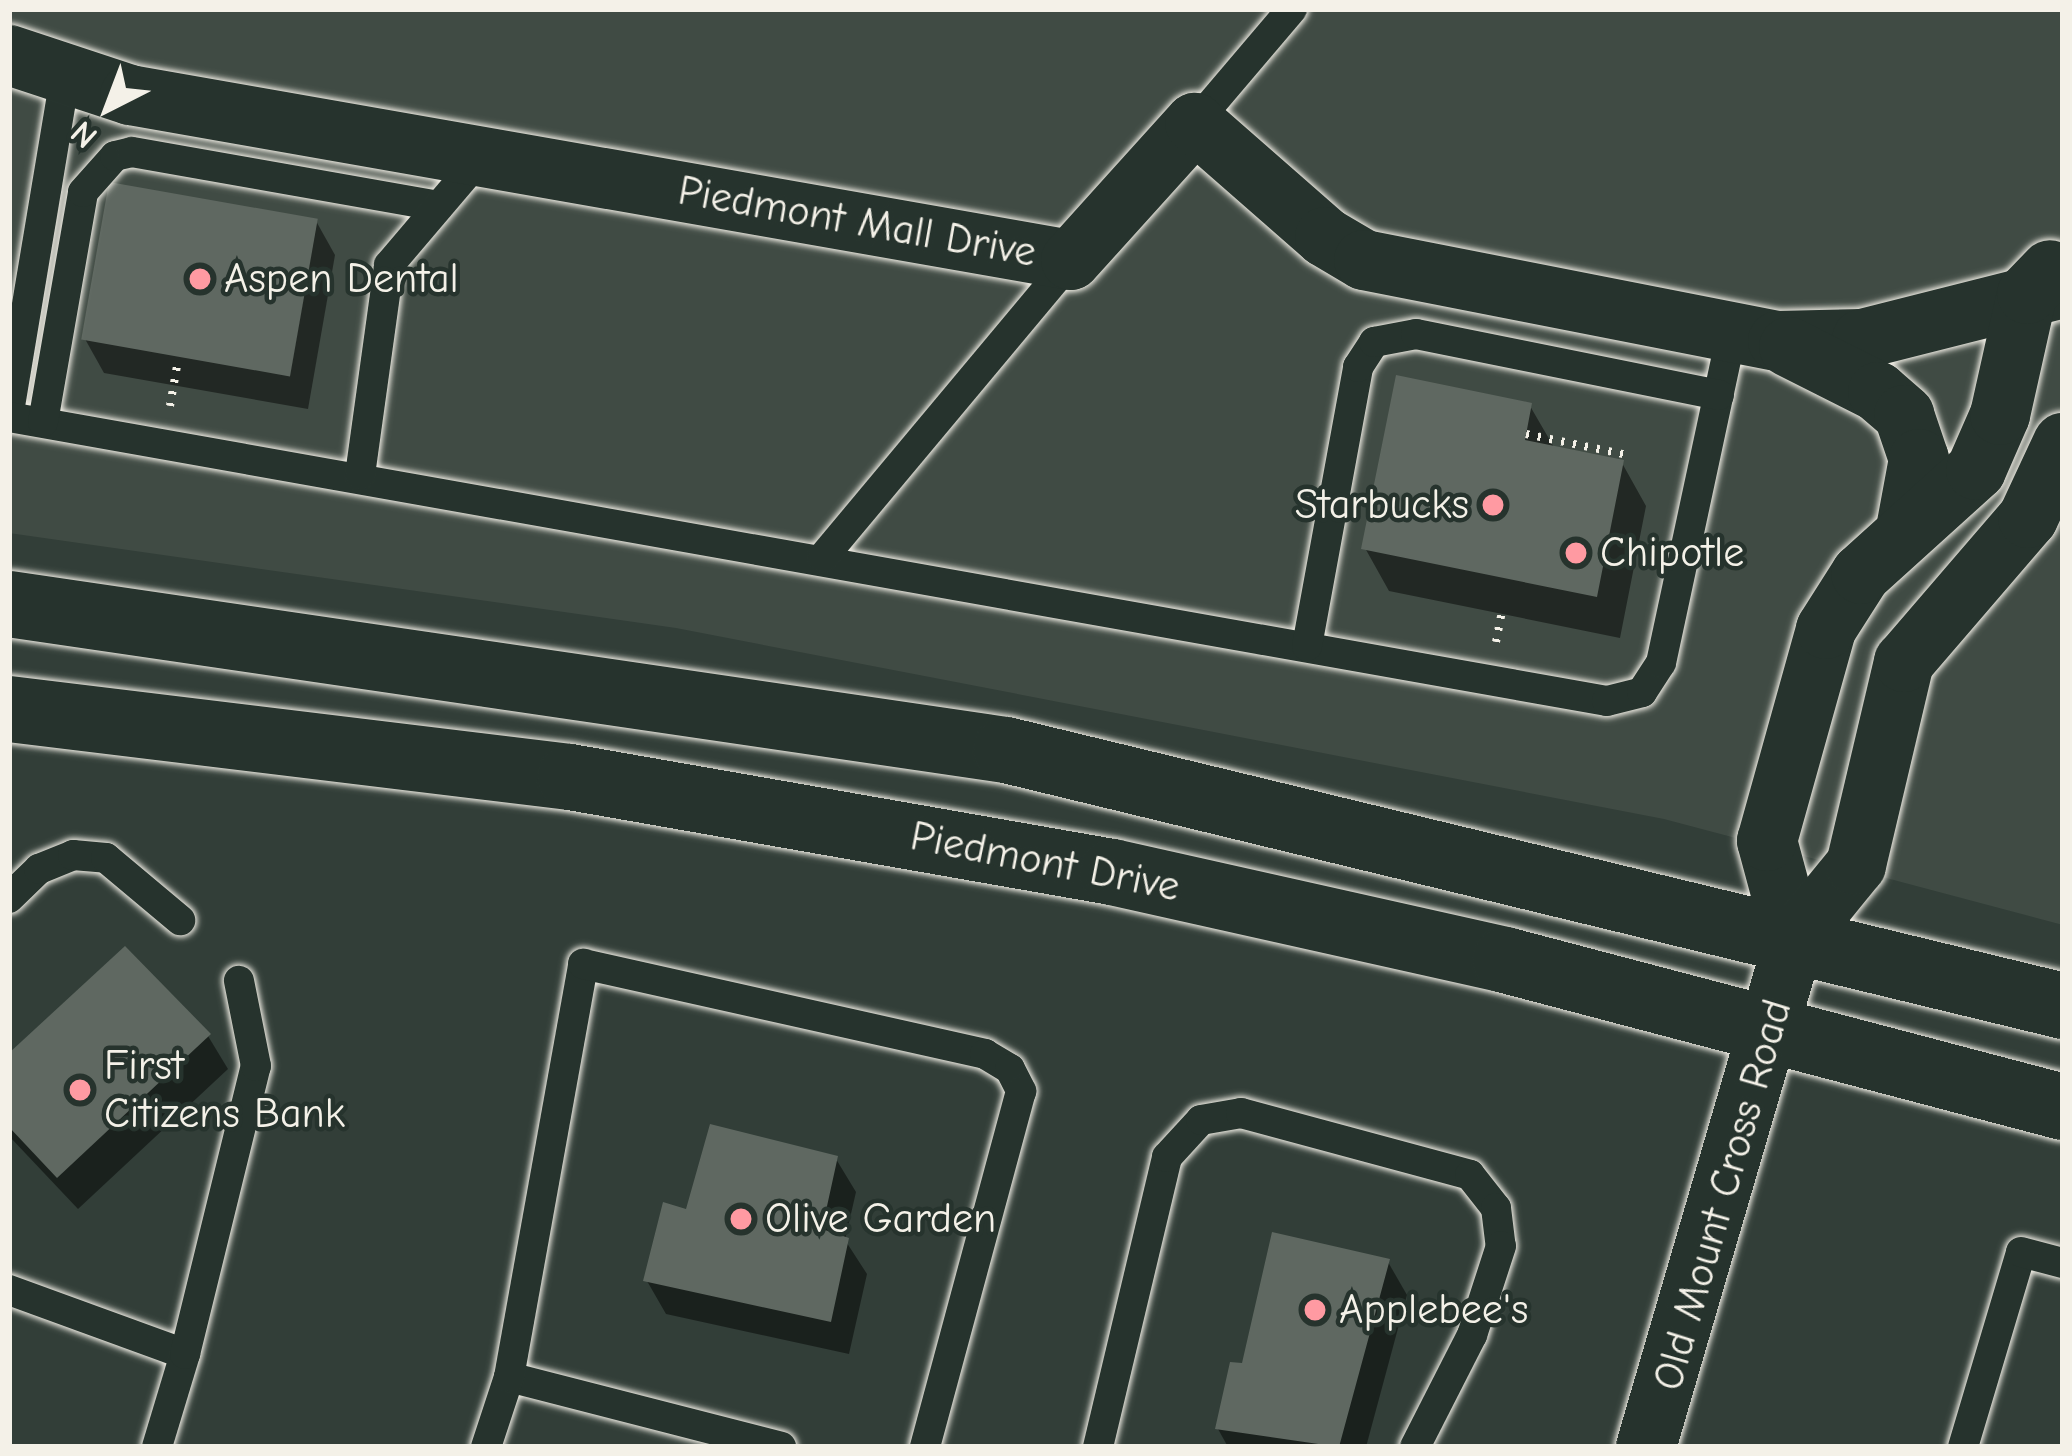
<!DOCTYPE html>
<html>
<head>
<meta charset="utf-8">
<style>
	body { margin:0 }
	#map { position:relative; width:2072px; height:1456px; overflow:hidden; background:#323e38; font-family:"Comic Neue",sans-serif }
	div>[style] { position:absolute }
	.built>* { inset:0; background:#404b44 }
	.shadow>* { inset:0; background:#0007 }
	.building>* { inset:0; background:#5f6861; transform-origin:0 0 }
	.path>* { height:8px; margin-top:-4px; transform-origin:0; background:repeating-linear-gradient(90deg,#f4f1e8 0 3px,transparent 0 12px) }
	.roads { filter:drop-shadow(0 0 3px #f4f1e8) drop-shadow(0 0 3px #f4f1e8) }
	.service>* { height:30px; margin:-15px; padding:0 15px; transform-origin:15px; border-radius:15px; background:#26332d }
	.minor>* { height:60px; margin:-30px; padding:0 30px; transform-origin:30px; border-radius:30px; background:#26332d }
	.secondary>* { height:66px; margin:-33px; padding:0 33px; transform-origin:33px; border-radius:33px; background:#26332d }
	.dots>* { width:33px; height:33px; translate:-50% -50%; box-sizing:border-box; border:6px solid #26332d; border-radius:50% }
	span { translate:-50% -50%; white-space:nowrap; text-align:center; line-height:1.15; -webkit-text-stroke:9px #26332d; paint-order:stroke }
	.street-label { font-size:42px; color:#f4f1e8 }
	.poi-label { font-size:42px; color:#f4f1e8 }
	.left { translate:0 -50%; text-align:left }
	.right { translate:-100% -50%; text-align:right }
	.frame { position:absolute; inset:0; border:12px solid #f4f1e8; pointer-events:none }
	.north { position:absolute; left:48px; top:48px; width:120px; height:120px; -webkit-text-stroke:9px #26332d; paint-order:stroke; rotate:222deg; font-size:33px; font-weight:700; line-height:48px; text-align:center; color:#f4f1e8 }
	.north::after { content:''; display:block; margin:auto; width:42px; height:54px; background:#f4f1e8; clip-path:polygon(50% 0,100% 100%,50% 72%,0 100%) }
</style>
</head>
<body>
<div id="map">
	<div class="built">
		<i style="clip-path:polygon(9px 9px,2063px 9px,2063px 925px,1664px 819px,676px 628px,9px 533px)"></i>
	</div>
	<div class="shadow">
		<i style="clip-path:polygon(316px 221px,335px 255px,308px 409px,104px 373px,85px 339px)"></i>
		<i style="clip-path:polygon(1530px 406px,1555px 449px,1622px 463px,1646px 506px,1620px 638px,1389px 591px,1365px 548px)"></i>
		<i style="clip-path:polygon(208px 1036px,228px 1069px,78px 1209px,9px 1136px,9px 1057px)"></i>
		<i style="clip-path:polygon(836px 1159px,856px 1192px,845px 1240px,867px 1274px,849px 1354px,666px 1314px,647px 1281px,688px 1213px)"></i>
		<i style="clip-path:polygon(1388px 1262px,1407px 1295px,1366px 1447px,1228px 1447px,1218px 1429px,1244px 1366px)"></i>
	</div>
	<div class="building">
		<i style="left:109px;top:182px;width:212px;height:160px;rotate:10deg"></i>
		<i style="clip-path:polygon(1396px 375px,1532px 403px,1525px 440px,1624px 460px,1597px 597px,1361px 549px)"></i>
		<i style="clip-path:polygon(125px 946px,211px 1034px,57px 1178px,9px 1127px,9px 1053px)"></i>
		<i style="clip-path:polygon(710px 1124px,838px 1156px,822px 1229px,849px 1238px,831px 1322px,643px 1281px,663px 1202px,686px 1209px)"></i>
		<i style="clip-path:polygon(1272px 1232px,1390px 1259px,1339px 1447px,1215px 1429px,1230px 1362px,1242px 1363px)"></i>
	</div>
	<div class="path">
		<i style="left:170px;top:406px;width:41px;rotate:-80.1deg"></i>
		<i style="left:1526px;top:434px;width:103px;rotate:11.7deg"></i>
		<i style="left:1496px;top:642px;width:31px;rotate:-79deg"></i>
	</div>
	<div class="roads">
		<div class="service">
			<i style="left:1195px;top:123px;width:150px;rotate:-49.6deg"></i>
			<i style="left:9px;top:412px;width:338px;rotate:-80.5deg"></i>
			<i style="left:9px;top:417px;width:1623px;rotate:10.08deg"></i>
			<i style="left:1607px;top:701px;width:36px;rotate:-14deg"></i>
			<i style="left:1642px;top:692px;width:35px;rotate:-57deg"></i>
			<i style="left:1661px;top:663px;width:338px;rotate:-77.9deg"></i>
			<i style="left:43px;top:422px;width:233px;rotate:-80.1deg"></i>
			<i style="left:83px;top:192px;width:48px;rotate:-48.4deg"></i>
			<i style="left:115px;top:156px;width:17px;rotate:-13deg"></i>
			<i style="left:132px;top:152px;width:311px;rotate:10deg"></i>
			<i style="left:360px;top:475px;width:212px;rotate:-82.1deg"></i>
			<i style="left:389px;top:265px;width:142px;rotate:-49.6deg"></i>
			<i style="left:823px;top:557px;width:387px;rotate:-50.1deg"></i>
			<i style="left:1307px;top:646px;width:284px;rotate:-79.6deg"></i>
			<i style="left:1358px;top:367px;width:30px;rotate:-57deg"></i>
			<i style="left:1374px;top:342px;width:43px;rotate:-10.8deg"></i>
			<i style="left:1416px;top:334px;width:309px;rotate:11.4deg"></i>
			<i style="left:9px;top:898px;width:42px;rotate:-44deg"></i>
			<i style="left:39px;top:869px;width:37px;rotate:-22deg"></i>
			<i style="left:73px;top:855px;width:33px;rotate:5deg"></i>
			<i style="left:106px;top:858px;width:97px;rotate:40deg"></i>
			<i style="left:9px;top:1290px;width:187px;rotate:20deg"></i>
			<i style="left:185px;top:1354px;width:97px;rotate:106.8deg"></i>
			<i style="left:185px;top:1354px;width:297px;rotate:-76.2deg"></i>
			<i style="left:256px;top:1066px;width:87px;rotate:-101.3deg"></i>
			<i style="left:509px;top:1377px;width:281px;rotate:14.4deg"></i>
			<i style="left:486px;top:1447px;width:74px;rotate:-71.8deg"></i>
			<i style="left:509px;top:1377px;width:420px;rotate:-79.8deg"></i>
			<i style="left:583px;top:964px;width:412px;rotate:12.6deg"></i>
			<i style="left:985px;top:1054px;width:29px;rotate:31deg"></i>
			<i style="left:1010px;top:1069px;width:25px;rotate:63deg"></i>
			<i style="left:1021px;top:1091px;width:369px;rotate:105.1deg"></i>
			<i style="left:1098px;top:1447px;width:298px;rotate:-76.6deg"></i>
			<i style="left:1167px;top:1157px;width:50px;rotate:-47.4deg"></i>
			<i style="left:1201px;top:1120px;width:41px;rotate:-9.9deg"></i>
			<i style="left:1241px;top:1113px;width:237px;rotate:15.1deg"></i>
			<i style="left:1470px;top:1175px;width:42px;rotate:51.8deg"></i>
			<i style="left:1496px;top:1208px;width:38px;rotate:83deg"></i>
			<i style="left:1501px;top:1246px;width:94px;rotate:108deg"></i>
			<i style="left:1472px;top:1335px;width:126px;rotate:117deg"></i>
			<i style="left:1963px;top:1447px;width:203px;rotate:-73.4deg"></i>
			<i style="left:2021px;top:1252px;width:43px;rotate:14.7deg"></i>
		</div>
		<div class="minor">
			<i style="left:9px;top:55px;width:127px;rotate:18.3deg"></i>
			<i style="left:130px;top:95px;width:955px;rotate:9.95deg"></i>
			<i style="left:1071px;top:260px;width:185px;rotate:-47.9deg"></i>
			<i style="left:1195px;top:123px;width:173px;rotate:41.2deg"></i>
			<i style="left:1325px;top:237px;width:45px;rotate:30.5deg"></i>
			<i style="left:1364px;top:260px;width:422px;rotate:11.1deg"></i>
			<i style="left:1778px;top:341px;width:84px;rotate:-1.4deg"></i>
			<i style="left:1862px;top:339px;width:207px;rotate:-14.2deg"></i>
			<i style="left:1789px;top:347px;width:100px;rotate:26.8deg"></i>
			<i style="left:1878px;top:392px;width:35px;rotate:41deg"></i>
			<i style="left:1904px;top:415px;width:46px;rotate:71.2deg"></i>
			<i style="left:1919px;top:459px;width:71px;rotate:100.5deg"></i>
			<i style="left:1794px;top:941px;width:104px;rotate:-105.1deg"></i>
			<i style="left:1767px;top:841px;width:220px;rotate:-74.4deg"></i>
			<i style="left:1826px;top:629px;width:65px;rotate:-57.5deg"></i>
			<i style="left:1861px;top:574px;width:155px;rotate:-42.1deg"></i>
			<i style="left:1976px;top:470px;width:60px;rotate:-66.4deg"></i>
			<i style="left:2000px;top:415px;width:124px;rotate:-77.4deg"></i>
			<i style="left:2027px;top:294px;width:33px;rotate:-46deg"></i>
			<i style="left:1646px;top:1447px;width:527px;rotate:-73.7deg"></i>
			<i style="left:1794px;top:941px;width:98px;rotate:-50.8deg"></i>
			<i style="left:1856px;top:865px;width:209px;rotate:-76.7deg"></i>
			<i style="left:1904px;top:662px;width:190px;rotate:-49.3deg"></i>
			<i style="left:2028px;top:518px;width:83px;rotate:-65deg"></i>
		</div>
		<div class="secondary">
			<i style="left:9px;top:604px;width:1008px;rotate:8.33deg"></i>
			<i style="left:1006px;top:750px;width:1088px;rotate:13.61deg"></i>
			<i style="left:9px;top:709px;width:565px;rotate:6.91deg"></i>
			<i style="left:570px;top:777px;width:550px;rotate:9.94deg"></i>
			<i style="left:1112px;top:872px;width:403px;rotate:12.6deg"></i>
			<i style="left:1505px;top:960px;width:577px;rotate:14.76deg"></i>
		</div>
	</div>
	<div class="dots">
		<i style="left:200px;top:279px;background:#ff9aa2"></i>
		<i style="left:1493px;top:505px;background:#ff9aa2"></i>
		<i style="left:1576px;top:553px;background:#ff9aa2"></i>
		<i style="left:80px;top:1090px;background:#ff9aa2"></i>
		<i style="left:741px;top:1219px;background:#ff9aa2"></i>
		<i style="left:1315px;top:1310px;background:#ff9aa2"></i>
	</div>
	<div class="street-label">
		<span style="left:857px;top:222px;rotate:10deg">Piedmont Mall Drive</span>
		<span style="left:1045px;top:862px;rotate:11deg">Piedmont Drive</span>
		<span style="left:1723px;top:1195px;rotate:-74deg">Old Mount Cross Road</span>
	</div>
	<div class="poi-label">
		<span class="left" style="left:224px;top:279px">Aspen Dental</span>
		<span class="right" style="left:1469px;top:505px">Starbucks</span>
		<span class="left" style="left:1600px;top:553px">Chipotle</span>
		<span class="left" style="left:104px;top:1090px">First<br>Citizens Bank</span>
		<span class="left" style="left:765px;top:1219px">Olive Garden</span>
		<span class="left" style="left:1339px;top:1310px">Applebee's</span>
	</div>
	<div class="frame"></div>
	<div class="north">N</div>
</div>
</body>
</html>
